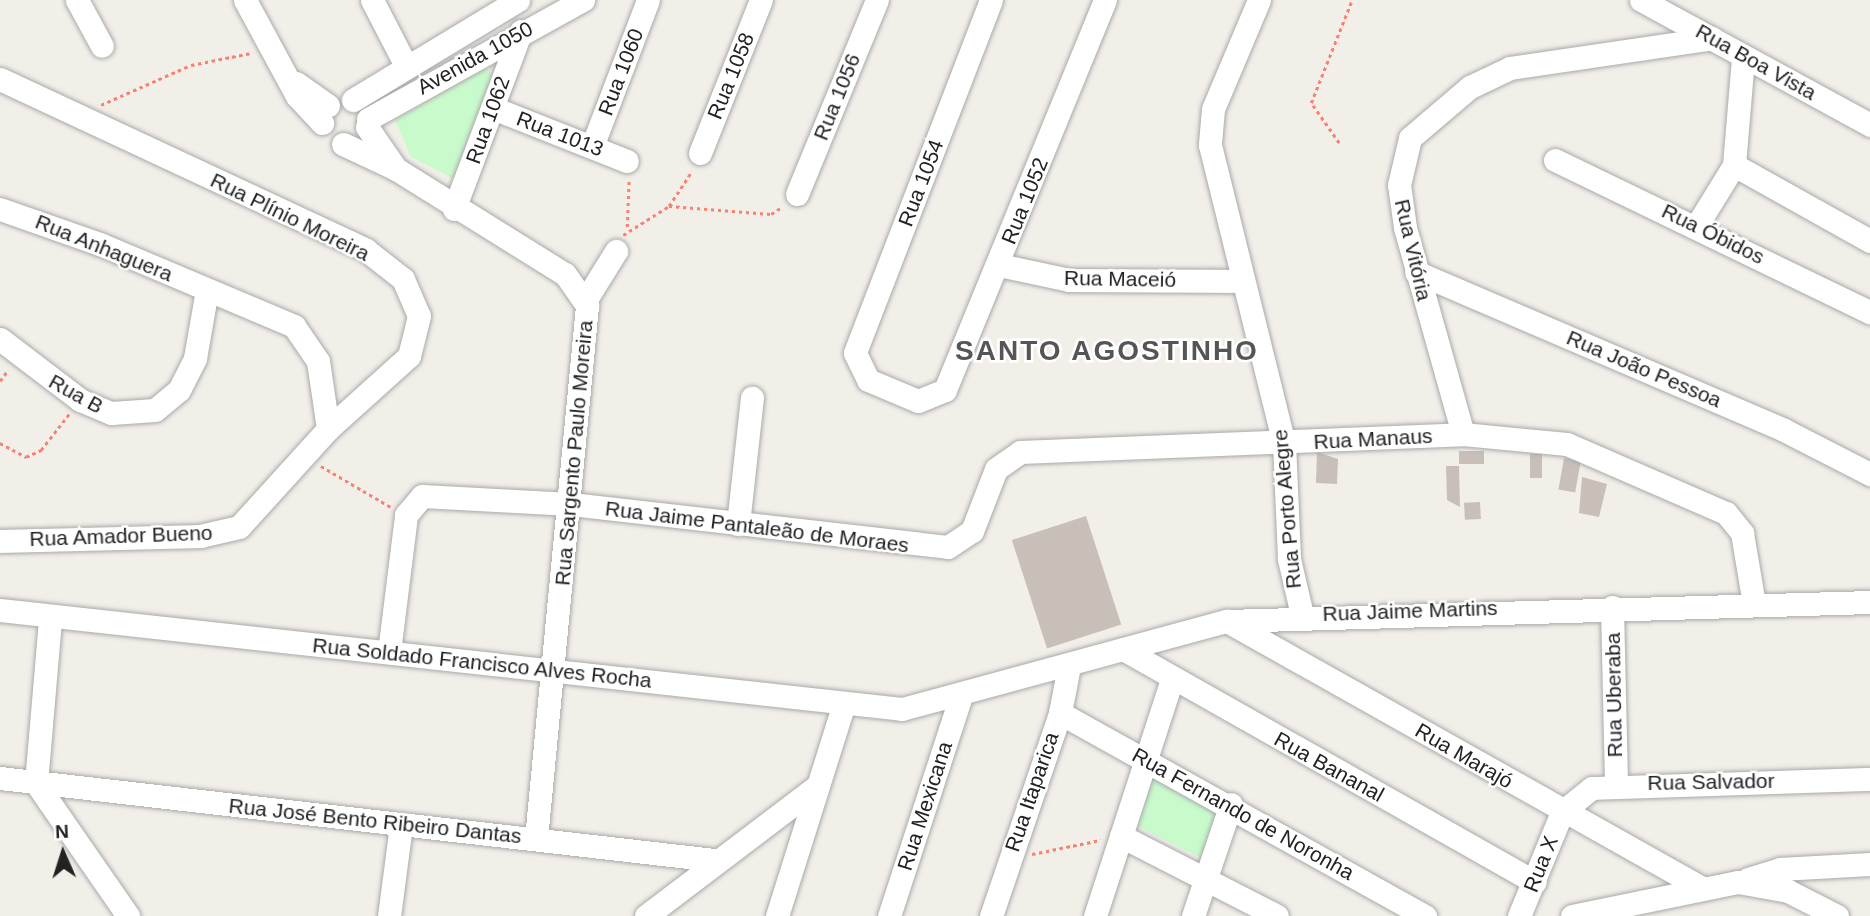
<!DOCTYPE html>
<html>
<head>
<meta charset="utf-8">
<style>
	body { margin:0 }
	#map { position:relative; width:1870px; height:916px; overflow:hidden; background:#f2efe9; font-family:Helvetica,sans-serif }
	div>[style] { position:absolute }
	.park>* { inset:0; background:#c8facc }
	.building>* { inset:0; background:#c7bfb8; transform-origin:0 0 }
	.path>* { height:2.5px; margin-top:-1.25px; transform-origin:0; background:repeating-linear-gradient(90deg,#fa8072 0 3.5px,transparent 0 7px) }
	.roads { filter:drop-shadow(0 0 2px #a9a9a9) drop-shadow(0 0 2px #a9a9a9) }
	.minor>* { height:23px; margin:-11.5px; padding:0 11.5px; transform-origin:11.5px; border-radius:11.5px; background:#fff }
	span { translate:-50% -50%; white-space:nowrap; text-align:center; line-height:1.15; -webkit-text-stroke:5px #fff; paint-order:stroke }
	.street-label { font-size:21px; color:#222 }
	.district-label { font-size:28px; color:#555; font-weight:700; letter-spacing:2px }
	.north { position:absolute; left:28px; top:818px; width:70px; height:70px; -webkit-text-stroke:5px #fff; paint-order:stroke; rotate:357deg; font-size:19px; font-weight:700; line-height:28px; text-align:center; color:#222 }
	.north::after { content:''; display:block; margin:auto; width:24px; height:32px; background:#222; clip-path:polygon(50% 0,100% 100%,50% 72%,0 100%) }
</style>
</head>
<body>
<div id="map">
	<div class="park">
		<i style="clip-path:polygon(485px 68px,499px 77px,454px 179px,411px 157px,395px 120px)"></i>
		<i style="clip-path:polygon(1151px 776px,1219px 808px,1203px 859px,1135px 825px)"></i>
	</div>
	<div class="building">
		<i style="left:1459px;top:451px;width:25px;height:13px"></i>
		<i style="clip-path:polygon(1317px 452px,1338px 459px,1337px 484px,1316px 483px)"></i>
		<i style="left:1530px;top:454px;width:12px;height:24px"></i>
		<i style="left:1564px;top:458px;width:17px;height:32px;rotate:10deg"></i>
		<i style="clip-path:polygon(1446px 466px,1459px 466px,1460px 507px,1447px 500px)"></i>
		<i style="clip-path:polygon(1582px 477px,1607px 484px,1599px 517px,1579px 513px)"></i>
		<i style="left:1480px;top:502px;width:17px;height:16px;rotate:87deg"></i>
		<i style="left:1086px;top:516px;width:114px;height:78px;rotate:72deg"></i>
	</div>
	<div class="path">
		<i style="left:101px;top:105px;width:98px;rotate:-24deg"></i>
		<i style="left:191px;top:65px;width:61px;rotate:-11.3deg"></i>
		<i style="left:1339px;top:143px;width:49px;rotate:-125deg"></i>
		<i style="left:1311px;top:103px;width:111px;rotate:-68.3deg"></i>
		<i style="left:669px;top:206px;width:102px;rotate:4.5deg"></i>
		<i style="left:771px;top:214px;width:13px;rotate:-32deg"></i>
		<i style="left:627px;top:227px;width:49px;rotate:-87.7deg"></i>
		<i style="left:623px;top:235px;width:54px;rotate:-32.2deg"></i>
		<i style="left:669px;top:206px;width:42px;rotate:-56.7deg"></i>
		<i style="left:0;top:381px;width:14px;rotate:-54deg"></i>
		<i style="left:0;top:443px;width:30px;rotate:28deg"></i>
		<i style="left:26px;top:457px;width:17px;rotate:-25deg"></i>
		<i style="left:41px;top:450px;width:46px;rotate:-52.1deg"></i>
		<i style="left:321px;top:466px;width:81px;rotate:30.4deg"></i>
		<i style="left:1032px;top:854px;width:70px;rotate:-11.5deg"></i>
	</div>
	<div class="roads">
		<div class="minor">
			<i style="left:77px;top:0;width:52px;rotate:61.5deg"></i>
			<i style="left:245px;top:0;width:109px;rotate:61.6deg"></i>
			<i style="left:297px;top:96px;width:37px;rotate:47deg"></i>
			<i style="left:372px;top:0;width:72px;rotate:62.7deg"></i>
			<i style="left:991px;top:0;width:378px;rotate:111.1deg"></i>
			<i style="left:855px;top:353px;width:30px;rotate:64deg"></i>
			<i style="left:868px;top:380px;width:54px;rotate:22.8deg"></i>
			<i style="left:918px;top:401px;width:29px;rotate:-22deg"></i>
			<i style="left:945px;top:390px;width:422px;rotate:-67.7deg"></i>
			<i style="left:1259px;top:0;width:118px;rotate:112.9deg"></i>
			<i style="left:1213px;top:109px;width:36px;rotate:95deg"></i>
			<i style="left:1210px;top:145px;width:307px;rotate:76.1deg"></i>
			<i style="left:1284px;top:443px;width:116px;rotate:87.5deg"></i>
			<i style="left:1289px;top:559px;width:57px;rotate:76.9deg"></i>
			<i style="left:1641px;top:0;width:261px;rotate:28.6deg"></i>
			<i style="left:0;top:79px;width:404px;rotate:25deg"></i>
			<i style="left:366px;top:250px;width:47px;rotate:38.1deg"></i>
			<i style="left:403px;top:279px;width:40px;rotate:66.6deg"></i>
			<i style="left:419px;top:316px;width:41px;rotate:104deg"></i>
			<i style="left:409px;top:356px;width:109px;rotate:138deg"></i>
			<i style="left:328px;top:429px;width:132px;rotate:132.2deg"></i>
			<i style="left:239px;top:527px;width:39px;rotate:167deg"></i>
			<i style="left:201px;top:536px;width:201px;rotate:178.6deg"></i>
			<i style="left:296px;top:83px;width:39px;rotate:35deg"></i>
			<i style="left:353px;top:100px;width:193px;rotate:-31.2deg"></i>
			<i style="left:493px;top:108px;width:144px;rotate:21.6deg"></i>
			<i style="left:368px;top:119px;width:246px;rotate:-29deg"></i>
			<i style="left:367px;top:127px;width:51px;rotate:55.4deg"></i>
			<i style="left:343px;top:144px;width:59px;rotate:25.3deg"></i>
			<i style="left:396px;top:169px;width:199px;rotate:31.9deg"></i>
			<i style="left:565px;top:274px;width:39px;rotate:55deg"></i>
			<i style="left:587px;top:306px;width:535px;rotate:95.47deg"></i>
			<i style="left:593px;top:144px;width:154px;rotate:-69.1deg"></i>
			<i style="left:700px;top:153px;width:165px;rotate:-68.3deg"></i>
			<i style="left:1555px;top:160px;width:350px;rotate:25.8deg"></i>
			<i style="left:1734px;top:165px;width:156px;rotate:29.2deg"></i>
			<i style="left:797px;top:194px;width:210px;rotate:-67.6deg"></i>
			<i style="left:0;top:209px;width:106px;rotate:19.3deg"></i>
			<i style="left:100px;top:244px;width:211px;rotate:22.9deg"></i>
			<i style="left:294px;top:326px;width:42px;rotate:55.6deg"></i>
			<i style="left:318px;top:361px;width:69px;rotate:81.6deg"></i>
			<i style="left:454px;top:209px;width:190px;rotate:-69.4deg"></i>
			<i style="left:1697px;top:225px;width:70px;rotate:-58.3deg"></i>
			<i style="left:1734px;top:165px;width:108px;rotate:-85.2deg"></i>
			<i style="left:999px;top:265px;width:72px;rotate:12.1deg"></i>
			<i style="left:1069px;top:280px;width:174px;rotate:0.3deg"></i>
			<i style="left:1416px;top:272px;width:400px;rotate:23.2deg"></i>
			<i style="left:1784px;top:430px;width:97px;rotate:27.1deg"></i>
			<i style="left:585px;top:301px;width:59px;rotate:-58.2deg"></i>
			<i style="left:0;top:339px;width:101px;rotate:37.3deg"></i>
			<i style="left:80px;top:400px;width:34px;rotate:23deg"></i>
			<i style="left:111px;top:413px;width:44px;rotate:-3.9deg"></i>
			<i style="left:155px;top:410px;width:31px;rotate:-40deg"></i>
			<i style="left:179px;top:390px;width:36px;rotate:-63deg"></i>
			<i style="left:195px;top:358px;width:69px;rotate:-80deg"></i>
			<i style="left:1463px;top:434px;width:215px;rotate:-105.7deg"></i>
			<i style="left:1405px;top:227px;width:42px;rotate:-98.1deg"></i>
			<i style="left:1399px;top:185px;width:48px;rotate:-76.8deg"></i>
			<i style="left:1410px;top:138px;width:79px;rotate:-40.4deg"></i>
			<i style="left:1470px;top:87px;width:44px;rotate:-25.4deg"></i>
			<i style="left:1510px;top:68px;width:204px;rotate:-8.4deg"></i>
			<i style="left:738px;top:524px;width:127px;rotate:-83.7deg"></i>
			<i style="left:1612px;top:607px;width:177px;rotate:88.7deg"></i>
			<i style="left:0;top:610px;width:907px;rotate:6.26deg"></i>
			<i style="left:902px;top:709px;width:337px;rotate:-15.2deg"></i>
			<i style="left:1227px;top:621px;width:643px;rotate:-1.69deg"></i>
			<i style="left:1227px;top:621px;width:545px;rotate:29.34deg"></i>
			<i style="left:1123px;top:649px;width:473px;rotate:29.5deg"></i>
			<i style="left:389px;top:652px;width:138px;rotate:-82.9deg"></i>
			<i style="left:406px;top:515px;width:25px;rotate:-50deg"></i>
			<i style="left:422px;top:496px;width:149px;rotate:3.1deg"></i>
			<i style="left:571px;top:504px;width:379px;rotate:6.5deg"></i>
			<i style="left:948px;top:547px;width:29px;rotate:-34deg"></i>
			<i style="left:972px;top:531px;width:66px;rotate:-68.8deg"></i>
			<i style="left:996px;top:469px;width:29px;rotate:-35deg"></i>
			<i style="left:1020px;top:452px;width:443px;rotate:-2.3deg"></i>
			<i style="left:1463px;top:434px;width:104px;rotate:5.5deg"></i>
			<i style="left:1567px;top:444px;width:173px;rotate:23.5deg"></i>
			<i style="left:1726px;top:513px;width:26px;rotate:51deg"></i>
			<i style="left:1742px;top:533px;width:72px;rotate:80.4deg"></i>
			<i style="left:1060px;top:713px;width:418px;rotate:29.1deg"></i>
			<i style="left:0;top:778px;width:719px;rotate:6.55deg"></i>
			<i style="left:36px;top:783px;width:165px;rotate:-85.1deg"></i>
			<i style="left:36px;top:783px;width:162px;rotate:55.3deg"></i>
			<i style="left:1121px;top:836px;width:175px;rotate:27.1deg"></i>
			<i style="left:1748px;top:879px;width:34px;rotate:-17deg"></i>
			<i style="left:1780px;top:869px;width:90px;rotate:-3.2deg"></i>
			<i style="left:389px;top:916px;width:92px;rotate:-82.5deg"></i>
			<i style="left:646px;top:916px;width:213px;rotate:-37.2deg"></i>
			<i style="left:777px;top:916px;width:223px;rotate:-72.5deg"></i>
			<i style="left:889px;top:916px;width:231px;rotate:-71.9deg"></i>
			<i style="left:991px;top:916px;width:214px;rotate:-71.2deg"></i>
			<i style="left:1060px;top:713px;width:48px;rotate:-79.2deg"></i>
			<i style="left:1095px;top:916px;width:249px;rotate:-72deg"></i>
			<i style="left:1193px;top:916px;width:118px;rotate:-71.3deg"></i>
			<i style="left:1519px;top:916px;width:113px;rotate:-67.5deg"></i>
			<i style="left:1562px;top:812px;width:38px;rotate:-39deg"></i>
			<i style="left:1592px;top:788px;width:278px;rotate:-1.9deg"></i>
			<i style="left:1572px;top:916px;width:169px;rotate:-11.6deg"></i>
			<i style="left:1738px;top:882px;width:51px;rotate:10.2deg"></i>
			<i style="left:1788px;top:891px;width:55px;rotate:27deg"></i>
		</div>
	</div>
	<div class="street-label">
		<span style="left:475px;top:58px;rotate:-29deg">Avenida 1050</span>
		<span style="left:1756px;top:62px;rotate:29deg">Rua Boa Vista</span>
		<span style="left:621px;top:72px;rotate:-69deg">Rua 1060</span>
		<span style="left:731px;top:76px;rotate:-68deg">Rua 1058</span>
		<span style="left:837px;top:97px;rotate:-68deg">Rua 1056</span>
		<span style="left:488px;top:120px;rotate:-70deg">Rua 1062</span>
		<span style="left:560px;top:134px;rotate:21deg">Rua 1013</span>
		<span style="left:921px;top:183px;rotate:-69deg">Rua 1054</span>
		<span style="left:1025px;top:201px;rotate:-68deg">Rua 1052</span>
		<span style="left:290px;top:217px;rotate:26deg">Rua Plínio Moreira</span>
		<span style="left:1713px;top:234px;rotate:26deg">Rua Óbidos</span>
		<span style="left:104px;top:248px;rotate:22deg">Rua Anhaguera</span>
		<span style="left:1413px;top:250px;rotate:77deg">Rua Vitória</span>
		<span style="left:1120px;top:279px;rotate:1deg">Rua Maceió</span>
		<span style="left:1644px;top:369px;rotate:23deg">Rua João Pessoa</span>
		<span style="left:76px;top:394px;rotate:29deg">Rua B</span>
		<span style="left:1373px;top:439px;rotate:-3deg">Rua Manaus</span>
		<span style="left:574px;top:453px;rotate:-85deg">Rua Sargento Paulo Moreira</span>
		<span style="left:1287px;top:509px;rotate:-95deg">Rua Porto Alegre</span>
		<span style="left:757px;top:527px;rotate:7deg">Rua Jaime Pantaleão de Moraes</span>
		<span style="left:121px;top:536px;rotate:-2deg">Rua Amador Bueno</span>
		<span style="left:1410px;top:611px;rotate:-2deg">Rua Jaime Martins</span>
		<span style="left:482px;top:663px;rotate:6deg">Rua Soldado Francisco Alves Rocha</span>
		<span style="left:1614px;top:695px;rotate:-91deg">Rua Uberaba</span>
		<span style="left:1464px;top:756px;rotate:30deg">Rua Marajó</span>
		<span style="left:1329px;top:767px;rotate:29deg">Rua Bananal</span>
		<span style="left:1711px;top:782px;rotate:-1deg">Rua Salvador</span>
		<span style="left:1032px;top:792px;rotate:-71deg">Rua Itaparica</span>
		<span style="left:925px;top:806px;rotate:-72deg">Rua Mexicana</span>
		<span style="left:1243px;top:814px;rotate:29deg">Rua Fernando de Noronha</span>
		<span style="left:375px;top:821px;rotate:6deg">Rua José Bento Ribeiro Dantas</span>
		<span style="left:1541px;top:864px;rotate:-68deg">Rua X</span>
	</div>
	<div class="district-label">
		<span style="left:1107px;top:351px">SANTO AGOSTINHO</span>
	</div>
	<div class="north">N</div>
</div>
</body>
</html>
